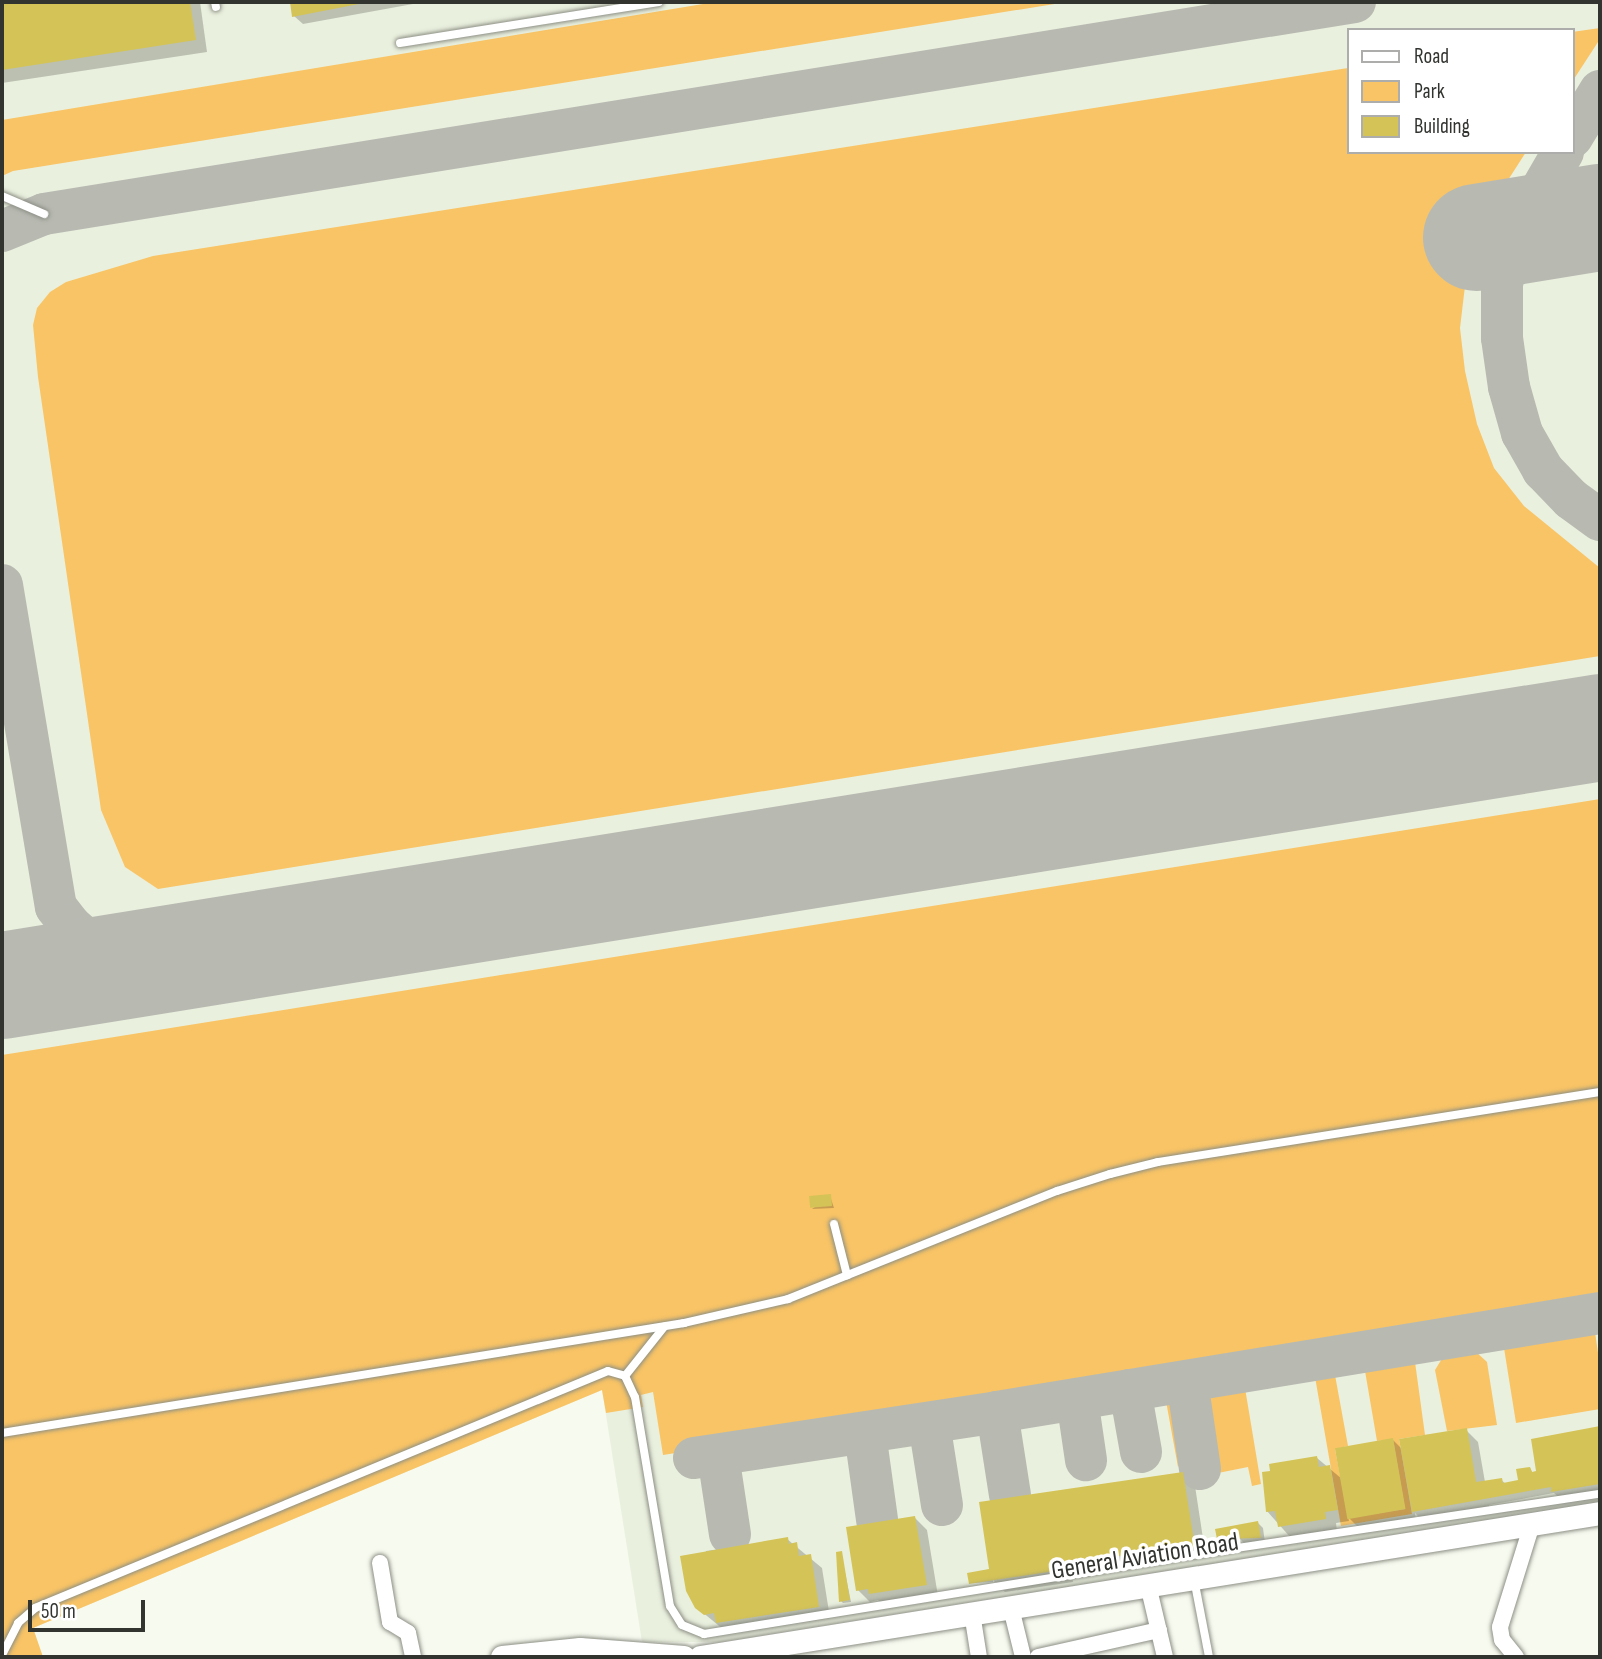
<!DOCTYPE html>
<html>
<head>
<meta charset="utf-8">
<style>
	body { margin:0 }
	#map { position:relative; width:1602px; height:1659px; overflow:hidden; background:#f7faef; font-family:"Sofia Sans Condensed",sans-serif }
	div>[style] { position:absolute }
	.built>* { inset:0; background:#eaf0de }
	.green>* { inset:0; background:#f9c465 }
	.shadow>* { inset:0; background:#0003 }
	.taxiway>* { height:42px; margin:-21px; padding:0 21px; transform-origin:21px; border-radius:21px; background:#b8bab2 }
	.runway>* { height:107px; margin:-53.5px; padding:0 53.5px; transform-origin:53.5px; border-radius:53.5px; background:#b8bab2 }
	.building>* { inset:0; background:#d4c357; transform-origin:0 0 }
	.roads { filter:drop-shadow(0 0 2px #8c8f85) drop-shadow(0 0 2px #8c8f85) }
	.lane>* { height:8px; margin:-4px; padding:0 4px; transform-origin:4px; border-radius:4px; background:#fff }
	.street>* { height:16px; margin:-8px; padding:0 8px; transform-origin:8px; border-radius:8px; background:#fff }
	.secondary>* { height:23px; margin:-11.5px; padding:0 11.5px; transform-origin:11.5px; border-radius:11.5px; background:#fff }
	span { translate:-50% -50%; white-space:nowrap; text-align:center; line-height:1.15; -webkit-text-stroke:7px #fff; paint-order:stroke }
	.street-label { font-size:26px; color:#323430 }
	.frame { position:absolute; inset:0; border:4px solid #323430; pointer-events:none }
	.legend { position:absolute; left:1347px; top:28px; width:228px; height:126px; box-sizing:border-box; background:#fff; border:2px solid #adaeac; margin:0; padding:9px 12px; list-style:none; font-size:21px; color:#323430 }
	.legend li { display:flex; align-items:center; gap:14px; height:35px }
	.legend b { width:35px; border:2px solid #adaeac }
	.scale { position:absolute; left:28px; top:1600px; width:117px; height:32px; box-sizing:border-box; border:4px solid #323430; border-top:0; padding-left:9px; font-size:21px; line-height:24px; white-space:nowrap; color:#323430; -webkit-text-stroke:5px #fff; paint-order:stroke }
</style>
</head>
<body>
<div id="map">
	<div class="built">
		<i style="clip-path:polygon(evenodd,2px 2px,1600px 2px,1600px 1502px,720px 1642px,642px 1642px,602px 1390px,33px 1628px,43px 1657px,2px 1657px,2px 2px,1348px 30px,1572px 30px,1572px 152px,1348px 152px,1348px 30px)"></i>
	</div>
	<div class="green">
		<i style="clip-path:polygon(715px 2px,1067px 2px,13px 171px,2px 176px,2px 120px)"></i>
		<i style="clip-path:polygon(1600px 28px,1600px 39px,1572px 82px,1572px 32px)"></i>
		<i style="clip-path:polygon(1348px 68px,1348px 152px,1526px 152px,1485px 216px,1468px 261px,1460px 328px,1465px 371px,1477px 424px,1494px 468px,1524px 506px,1600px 568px,1600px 656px,158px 889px,125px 867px,101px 810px,38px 377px,33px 325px,37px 308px,50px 292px,66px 282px,153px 256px)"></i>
		<i style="clip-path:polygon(1600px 799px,1600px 1307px,663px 1455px,653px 1392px,641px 1395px,643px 1407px,606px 1413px,602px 1390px,33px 1628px,43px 1657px,2px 1657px,2px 1055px)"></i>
		<i style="clip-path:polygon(1595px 1332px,1600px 1367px,1600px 1409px,1516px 1423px,1504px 1348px)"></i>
		<i style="clip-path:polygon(1475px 1351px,1487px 1362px,1497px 1425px,1447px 1431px,1435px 1370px,1443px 1357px)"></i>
		<i style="clip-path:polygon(1415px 1362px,1425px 1435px,1399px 1439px,1412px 1514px,1341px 1526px,1315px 1377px,1335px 1375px,1348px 1446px,1335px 1449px,1348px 1518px,1405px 1509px,1393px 1439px,1377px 1441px,1365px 1371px)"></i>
		<i style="clip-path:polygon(1245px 1388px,1261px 1484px,1252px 1486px,1248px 1467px,1218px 1473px,1217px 1470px,1206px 1471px,1194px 1397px)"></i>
		<i style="clip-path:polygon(1182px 1398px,1190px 1447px,1178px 1467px,1166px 1401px)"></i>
	</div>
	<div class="shadow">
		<i style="clip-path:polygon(2px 2px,200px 2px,207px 52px,2px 83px)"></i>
		<i style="clip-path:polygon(292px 2px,424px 2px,303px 24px,294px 16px)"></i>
		<i style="clip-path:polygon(830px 1196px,834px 1208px,812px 1209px)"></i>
		<i style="clip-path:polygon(1600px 1428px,1600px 1498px,1565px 1503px,1554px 1493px,1489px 1505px,1490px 1512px,1425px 1523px,1415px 1513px,1416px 1521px,1361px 1530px,1348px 1517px,1349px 1521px,1336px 1523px,1337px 1531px,1291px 1538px,1267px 1511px,1263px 1474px,1317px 1458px,1342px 1479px,1393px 1440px,1403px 1450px,1466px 1430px,1478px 1442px,1485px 1482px,1501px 1480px,1506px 1484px,1521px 1481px,1530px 1468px,1533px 1474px,1538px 1473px,1544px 1437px)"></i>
		<i style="clip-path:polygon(1183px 1474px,1195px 1486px,1206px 1558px,1072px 1575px,1073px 1582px,1005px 1592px,993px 1580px,993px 1582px,971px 1583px)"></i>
		<i style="clip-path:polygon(915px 1518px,927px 1530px,938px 1596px,883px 1605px,878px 1600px,870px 1602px,858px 1590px)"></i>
		<i style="clip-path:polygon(1258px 1523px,1263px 1528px,1265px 1543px,1246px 1545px,1240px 1539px,1218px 1539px)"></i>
		<i style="clip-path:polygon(787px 1539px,822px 1568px,830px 1618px,729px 1634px,696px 1607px,706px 1551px)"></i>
		<i style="clip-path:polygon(841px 1553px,851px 1602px,843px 1603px,841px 1601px)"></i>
	</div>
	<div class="taxiway">
		<i style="left:1572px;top:137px;width:54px;rotate:-58.7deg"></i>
		<i style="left:1563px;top:152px;width:102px;rotate:120.1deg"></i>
		<i style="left:1512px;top:240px;width:45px;rotate:102.8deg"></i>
		<i style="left:1502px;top:284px;width:54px;rotate:90deg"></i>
		<i style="left:1502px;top:338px;width:49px;rotate:81.9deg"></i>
		<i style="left:1509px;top:387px;width:48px;rotate:74.2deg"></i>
		<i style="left:1522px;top:433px;width:43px;rotate:60.4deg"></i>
		<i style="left:1543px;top:470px;width:40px;rotate:46deg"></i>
		<i style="left:1571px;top:499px;width:36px;rotate:36deg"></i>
		<i style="left:2px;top:231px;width:45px;rotate:-22deg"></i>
		<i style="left:44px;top:214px;width:1328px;rotate:-9.19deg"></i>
		<i style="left:2px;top:585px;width:326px;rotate:80.5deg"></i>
		<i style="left:56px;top:907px;width:23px;rotate:52deg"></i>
		<i style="left:70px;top:925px;width:36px;rotate:42deg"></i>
		<i style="left:97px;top:949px;width:36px;rotate:24deg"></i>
		<i style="left:1187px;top:1381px;width:89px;rotate:81.6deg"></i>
		<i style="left:1130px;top:1390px;width:63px;rotate:79.9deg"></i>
		<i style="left:1077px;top:1399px;width:62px;rotate:81.6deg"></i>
		<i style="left:997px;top:1412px;width:84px;rotate:81.1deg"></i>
		<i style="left:929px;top:1423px;width:83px;rotate:81deg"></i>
		<i style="left:865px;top:1433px;width:88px;rotate:82.1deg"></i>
		<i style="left:718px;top:1455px;width:80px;rotate:81.4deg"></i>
		<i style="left:694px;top:1458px;width:306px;rotate:-8.6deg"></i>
		<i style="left:997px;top:1412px;width:611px;rotate:-9.32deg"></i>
	</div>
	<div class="runway">
		<i style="left:1476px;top:237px;width:126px;rotate:-9.2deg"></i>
		<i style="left:2px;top:985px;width:1619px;rotate:-9.17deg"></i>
	</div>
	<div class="building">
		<i style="clip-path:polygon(2px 2px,190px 2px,196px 40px,2px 70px)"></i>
		<i style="clip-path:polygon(290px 2px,364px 2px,364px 3px,292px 17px)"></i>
		<i style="left:831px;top:1194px;width:12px;height:22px;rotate:85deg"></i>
		<i style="clip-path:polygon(1600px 1426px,1600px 1484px,1551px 1492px,1551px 1487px,1412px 1512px,1399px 1439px,1467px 1428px,1476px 1482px,1502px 1478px,1503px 1483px,1518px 1480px,1516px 1469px,1530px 1467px,1532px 1472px,1536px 1471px,1531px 1439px)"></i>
		<i style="left:1393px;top:1438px;width:72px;height:59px;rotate:80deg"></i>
		<i style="clip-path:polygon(1317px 1456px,1319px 1467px,1330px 1465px,1338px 1510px,1325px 1512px,1326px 1519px,1278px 1527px,1275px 1511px,1266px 1512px,1262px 1472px,1270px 1471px,1269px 1464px)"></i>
		<i style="clip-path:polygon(1183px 1472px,1195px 1547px,1061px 1563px,1062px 1570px,969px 1584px,967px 1573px,989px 1569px,979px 1502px)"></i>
		<i style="clip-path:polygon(915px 1516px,927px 1585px,869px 1594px,868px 1589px,856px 1591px,846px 1527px)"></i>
		<i style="clip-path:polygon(1258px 1521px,1261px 1538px,1217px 1539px,1215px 1529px)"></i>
		<i style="clip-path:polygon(788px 1537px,789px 1544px,797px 1542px,799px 1556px,811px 1554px,819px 1607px,716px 1623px,714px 1613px,704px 1615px,695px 1608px,686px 1591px,680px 1556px)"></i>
		<i style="clip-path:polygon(842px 1551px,850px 1600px,839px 1602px,836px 1552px)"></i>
	</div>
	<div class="roads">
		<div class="lane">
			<i style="left:215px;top:2px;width:5px;rotate:79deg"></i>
			<i style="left:400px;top:43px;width:262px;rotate:-9deg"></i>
			<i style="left:2px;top:196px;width:46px;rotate:23.2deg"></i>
			<i style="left:834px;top:1224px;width:53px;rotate:75.7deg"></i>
			<i style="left:625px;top:1376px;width:63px;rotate:-51.5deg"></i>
			<i style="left:2px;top:1433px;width:691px;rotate:-9.16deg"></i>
			<i style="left:684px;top:1323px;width:107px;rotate:-13deg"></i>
			<i style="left:788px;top:1299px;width:290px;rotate:-21.9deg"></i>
			<i style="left:1057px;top:1191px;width:56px;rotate:-17.8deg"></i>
			<i style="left:1110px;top:1174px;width:49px;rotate:-14deg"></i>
			<i style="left:1158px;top:1162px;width:448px;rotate:-9deg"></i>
			<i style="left:1194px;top:1579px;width:79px;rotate:79.1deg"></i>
			<i style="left:2px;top:1655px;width:36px;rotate:-63deg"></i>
			<i style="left:18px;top:1623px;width:23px;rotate:-41deg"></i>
			<i style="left:35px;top:1608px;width:620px;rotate:-22.47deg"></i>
			<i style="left:608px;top:1371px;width:18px;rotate:16deg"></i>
			<i style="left:625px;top:1376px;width:23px;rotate:65deg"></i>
			<i style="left:635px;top:1397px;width:212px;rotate:80.5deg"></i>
			<i style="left:670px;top:1606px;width:22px;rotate:58deg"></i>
			<i style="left:682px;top:1625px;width:24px;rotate:22deg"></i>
			<i style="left:704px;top:1634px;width:533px;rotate:-9.18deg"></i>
			<i style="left:1230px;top:1549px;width:374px;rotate:-8.5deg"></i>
		</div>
		<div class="street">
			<i style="left:380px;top:1563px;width:60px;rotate:80.4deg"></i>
			<i style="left:390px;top:1622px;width:21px;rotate:31deg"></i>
			<i style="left:408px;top:1633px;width:25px;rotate:78deg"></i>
			<i style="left:1148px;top:1585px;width:74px;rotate:76.7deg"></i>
			<i style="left:1011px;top:1608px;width:50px;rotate:76.2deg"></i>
			<i style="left:972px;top:1613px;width:45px;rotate:81deg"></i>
			<i style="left:1038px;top:1657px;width:124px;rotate:-12.6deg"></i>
			<i style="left:1516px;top:1657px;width:22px;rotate:-129deg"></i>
			<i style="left:1502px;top:1640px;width:13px;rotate:-99deg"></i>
			<i style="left:1500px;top:1627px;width:108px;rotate:-72.7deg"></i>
		</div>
		<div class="secondary">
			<i style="left:502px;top:1657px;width:78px;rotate:-5.9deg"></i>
			<i style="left:580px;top:1649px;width:104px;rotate:4.4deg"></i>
			<i style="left:700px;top:1657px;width:911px;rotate:-9.09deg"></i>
		</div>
	</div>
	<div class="street-label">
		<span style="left:1145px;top:1557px;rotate:-9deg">General Aviation Road</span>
	</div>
	<div class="frame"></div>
	<ul class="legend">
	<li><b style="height:9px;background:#fff"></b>Road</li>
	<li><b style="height:19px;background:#f9c465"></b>Park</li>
	<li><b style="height:19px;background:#d4c357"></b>Building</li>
	</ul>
	<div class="scale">50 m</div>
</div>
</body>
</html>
